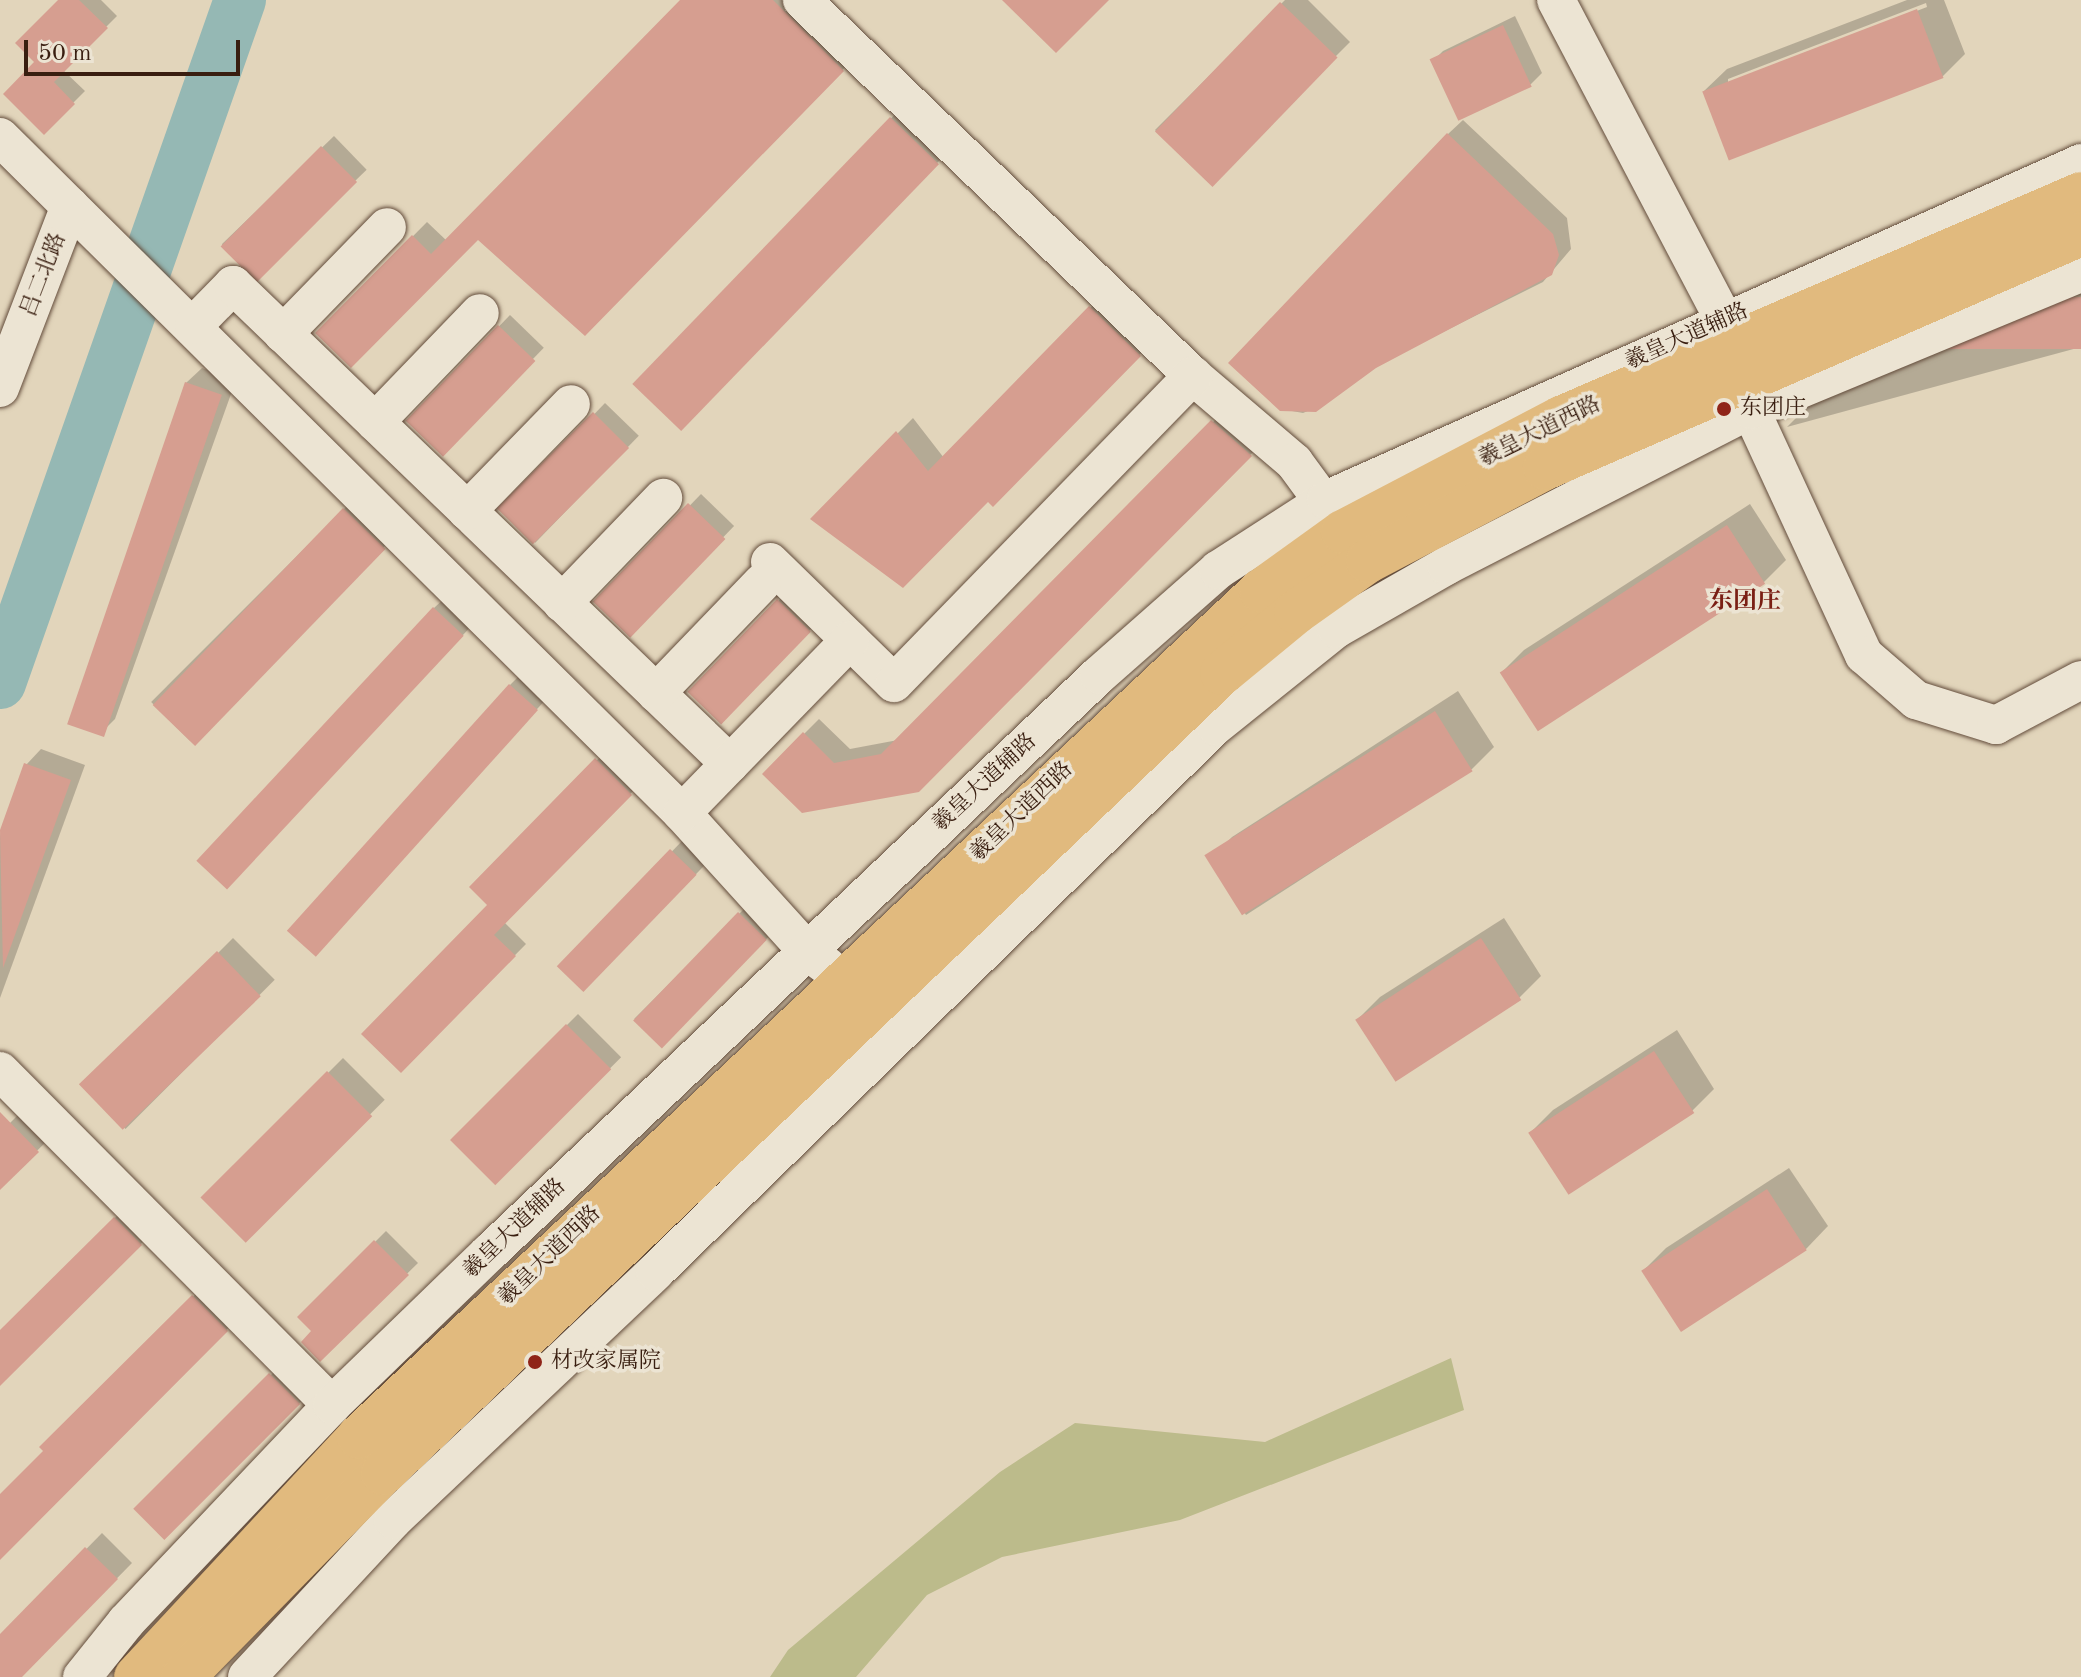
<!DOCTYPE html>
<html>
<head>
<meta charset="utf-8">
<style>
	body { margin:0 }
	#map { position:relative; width:2081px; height:1677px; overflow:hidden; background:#e2d5bb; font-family:"Old Standard TT","Noto Serif SC",serif }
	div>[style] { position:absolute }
	.green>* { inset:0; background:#bcbb8b }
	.shadow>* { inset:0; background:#0003; transform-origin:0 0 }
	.river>* { height:52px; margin:-26px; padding:0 26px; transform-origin:26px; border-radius:26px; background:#95b8b4 }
	.building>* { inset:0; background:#d69e90; transform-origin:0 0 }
	.roads { filter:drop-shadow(0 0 2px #634c3b) drop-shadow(0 0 2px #634c3b) }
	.minor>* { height:38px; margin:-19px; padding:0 19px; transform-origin:19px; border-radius:19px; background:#ece4d3 }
	.major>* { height:44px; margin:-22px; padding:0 22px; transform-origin:22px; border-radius:22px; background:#e1ba7e }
	.dots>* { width:22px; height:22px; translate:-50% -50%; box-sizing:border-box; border:4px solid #ece4d3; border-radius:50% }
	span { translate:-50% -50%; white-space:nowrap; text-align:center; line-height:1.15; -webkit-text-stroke:7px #ece4d3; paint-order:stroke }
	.street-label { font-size:22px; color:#391e10 }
	.poi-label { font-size:22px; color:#391e10 }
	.left { translate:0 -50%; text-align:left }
	.neighbourhood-label { font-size:24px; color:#7a1f14; font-weight:700 }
	.scale { position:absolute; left:24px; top:40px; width:216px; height:36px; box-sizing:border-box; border:4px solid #391e10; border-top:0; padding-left:10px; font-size:24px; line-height:28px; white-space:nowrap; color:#391e10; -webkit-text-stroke:6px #ece4d3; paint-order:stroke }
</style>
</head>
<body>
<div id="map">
	<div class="green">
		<i style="clip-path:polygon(1451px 1358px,1464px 1410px,1180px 1520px,1002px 1557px,927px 1595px,856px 1677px,770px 1677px,788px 1650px,1000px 1472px,1075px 1423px,1265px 1442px)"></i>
	</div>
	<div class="shadow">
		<i style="clip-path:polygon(61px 0,101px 0,117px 16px,63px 70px,85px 91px,44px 132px,37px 62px)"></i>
		<i style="clip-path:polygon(683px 0,803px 0,857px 55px,584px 333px,478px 237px,317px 333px,427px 222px,447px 241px)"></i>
		<i style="clip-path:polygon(1285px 0,1308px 0,1350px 42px,1209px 183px,1155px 130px)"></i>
		<i style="clip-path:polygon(evenodd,1907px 0,1944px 0,1965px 54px,1943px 76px,1704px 91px,1727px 69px,1907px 0,1926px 3px,1927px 7px,1728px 83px,1728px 79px,1926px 3px)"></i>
		<i style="clip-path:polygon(1515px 16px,1542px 73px,1531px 84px,1459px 118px,1432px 62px,1443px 51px)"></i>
		<i style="left:906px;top:103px;width:64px;height:391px;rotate:44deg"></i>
		<i style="clip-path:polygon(1463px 120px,1567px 218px,1571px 249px,1543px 282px,1375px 366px,1325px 404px,1303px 413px,1281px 409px,1448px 134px)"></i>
		<i style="left:334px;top:136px;width:47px;height:156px;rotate:46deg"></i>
		<i style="clip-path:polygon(2081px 283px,2081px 347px,1787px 427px,1809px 405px)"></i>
		<i style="clip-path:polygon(1105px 293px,1154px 340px,993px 504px,988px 499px,813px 518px,913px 418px,944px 458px)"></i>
		<i style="left:510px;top:315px;width:47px;height:146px;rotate:44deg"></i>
		<i style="clip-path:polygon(202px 368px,236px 380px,115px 719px,100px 734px,186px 383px)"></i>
		<i style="left:605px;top:403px;width:47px;height:149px;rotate:44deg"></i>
		<i style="clip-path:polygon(1228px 407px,1265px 440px,918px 790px,764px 774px,819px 719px,850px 749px,898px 740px)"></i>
		<i style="left:359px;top:494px;width:55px;height:294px;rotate:45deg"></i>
		<i style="left:701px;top:494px;width:46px;height:151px;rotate:44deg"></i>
		<i style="clip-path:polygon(1750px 504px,1786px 560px,1764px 582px,1538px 728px,1502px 672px,1524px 650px)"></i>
		<i style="left:789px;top:590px;width:43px;height:142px;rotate:44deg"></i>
		<i style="clip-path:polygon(449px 594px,477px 620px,242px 871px,434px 608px)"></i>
		<i style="clip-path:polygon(525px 670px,551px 694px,326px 936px,510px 685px)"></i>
		<i style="clip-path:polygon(1458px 691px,1494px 747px,1472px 769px,1246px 915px,1210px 859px,1232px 837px)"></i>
		<i style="clip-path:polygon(41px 749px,85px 765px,0 998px,0 836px,26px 765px)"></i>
		<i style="clip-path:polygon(608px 749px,642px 782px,504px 922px,526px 944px,401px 1070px,490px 905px,472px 887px)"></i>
		<i style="left:683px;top:840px;width:33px;height:176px;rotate:44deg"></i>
		<i style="left:751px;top:902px;width:37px;height:165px;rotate:45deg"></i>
		<i style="clip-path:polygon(1504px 918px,1541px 976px,1519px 998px,1358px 1019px,1380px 997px)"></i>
		<i style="left:233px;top:938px;width:59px;height:211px;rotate:45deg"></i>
		<i style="left:578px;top:1014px;width:61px;height:177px;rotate:45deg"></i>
		<i style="clip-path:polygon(1677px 1030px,1714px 1089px,1692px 1111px,1531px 1132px,1553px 1110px)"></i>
		<i style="left:343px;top:1058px;width:59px;height:198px;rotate:45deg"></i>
		<i style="clip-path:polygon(21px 1112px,49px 1139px,0 1187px,0 1133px)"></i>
		<i style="clip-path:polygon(1789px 1168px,1828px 1226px,1806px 1249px,1644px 1270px,1666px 1248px)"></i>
		<i style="clip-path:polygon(126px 1207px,152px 1233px,0 1383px,0 1332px)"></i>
		<i style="clip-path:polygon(386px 1231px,418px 1263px,320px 1359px,314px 1331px,300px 1317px)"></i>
		<i style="clip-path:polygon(208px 1282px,241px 1315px,0 1559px,0 1497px,45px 1451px,42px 1447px)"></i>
		<i style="left:282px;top:1364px;width:40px;height:206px;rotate:45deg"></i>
		<i style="clip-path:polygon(102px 1533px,132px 1563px,20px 1677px,0 1677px,0 1637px)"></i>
	</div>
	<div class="river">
		<i style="left:0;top:683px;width:724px;rotate:-70.64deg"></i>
	</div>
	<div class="building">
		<i style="clip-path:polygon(58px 0,79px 0,108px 28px,54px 82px,75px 104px,44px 135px,3px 94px,34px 62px,15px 43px)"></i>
		<i style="clip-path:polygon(680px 0,773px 0,844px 71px,585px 336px,478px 240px,351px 368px,315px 333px,412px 235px,431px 254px)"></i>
		<i style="clip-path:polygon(1002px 0,1109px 0,1056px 53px)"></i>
		<i style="left:1280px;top:2px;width:80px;height:180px;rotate:44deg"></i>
		<i style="left:1917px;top:9px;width:74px;height:230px;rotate:69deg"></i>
		<i style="left:1503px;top:25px;width:68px;height:81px;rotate:65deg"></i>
		<i style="left:890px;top:117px;width:68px;height:371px;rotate:44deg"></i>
		<i style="clip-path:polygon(1447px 133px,1553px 234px,1559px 255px,1552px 275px,1376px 368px,1316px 412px,1280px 411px,1228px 363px)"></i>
		<i style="left:321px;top:146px;width:51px;height:142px;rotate:45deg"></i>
		<i style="left:2081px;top:297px;width:52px;height:323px;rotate:90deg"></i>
		<i style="clip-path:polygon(1089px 306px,1141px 356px,993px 507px,988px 502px,903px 588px,810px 519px,896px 431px,928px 471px)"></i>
		<i style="left:498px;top:325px;width:52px;height:133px;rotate:44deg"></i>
		<i style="left:185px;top:382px;width:39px;height:362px;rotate:19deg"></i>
		<i style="left:593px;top:412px;width:51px;height:136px;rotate:45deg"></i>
		<i style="clip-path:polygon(1211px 420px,1252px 456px,919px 792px,802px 813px,762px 774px,803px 732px,834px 763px,881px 754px)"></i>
		<i style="left:688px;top:503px;width:52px;height:137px;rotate:44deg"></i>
		<i style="left:343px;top:508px;width:59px;height:274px;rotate:44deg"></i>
		<i style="left:1727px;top:525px;width:70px;height:271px;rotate:57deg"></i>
		<i style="left:777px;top:599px;width:47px;height:129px;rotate:44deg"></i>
		<i style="left:433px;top:607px;width:42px;height:347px;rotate:43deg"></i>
		<i style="left:509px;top:684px;width:39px;height:332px;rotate:42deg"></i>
		<i style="left:1435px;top:711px;width:71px;height:272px;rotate:58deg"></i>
		<i style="clip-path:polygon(595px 758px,632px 795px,494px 935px,516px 956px,401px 1073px,361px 1034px,487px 905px,469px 887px)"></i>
		<i style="clip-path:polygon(24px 763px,71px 780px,3px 968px,0 830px)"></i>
		<i style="left:670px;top:849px;width:37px;height:163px;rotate:44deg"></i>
		<i style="left:738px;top:912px;width:40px;height:151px;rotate:44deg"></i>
		<i style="left:1481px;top:938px;width:74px;height:150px;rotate:57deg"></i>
		<i style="left:217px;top:951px;width:63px;height:192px;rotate:46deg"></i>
		<i style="left:566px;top:1024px;width:64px;height:164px;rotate:45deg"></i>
		<i style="left:1654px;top:1051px;width:74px;height:150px;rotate:57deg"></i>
		<i style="left:327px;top:1071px;width:64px;height:179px;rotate:45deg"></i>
		<i style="clip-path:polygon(0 1112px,39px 1152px,0 1190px)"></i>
		<i style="left:1767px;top:1189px;width:73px;height:150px;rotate:57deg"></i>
		<i style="clip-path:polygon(114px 1217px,142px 1245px,0 1386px,0 1330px)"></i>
		<i style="clip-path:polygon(374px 1240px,409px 1275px,320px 1362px,301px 1342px,311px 1331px,297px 1317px)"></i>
		<i style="clip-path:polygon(192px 1295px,228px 1331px,0 1560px,0 1494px,43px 1451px,39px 1447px)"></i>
		<i style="left:269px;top:1373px;width:44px;height:192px;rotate:45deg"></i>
		<i style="clip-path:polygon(85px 1547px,118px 1579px,22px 1677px,0 1677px,0 1634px)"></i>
	</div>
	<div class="roads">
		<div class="minor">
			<i style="left:802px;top:0;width:542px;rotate:43.88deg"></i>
			<i style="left:1193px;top:376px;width:133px;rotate:40.4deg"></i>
			<i style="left:1294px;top:462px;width:74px;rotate:53.7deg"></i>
			<i style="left:1556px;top:0;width:385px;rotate:62.3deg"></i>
			<i style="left:0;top:137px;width:960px;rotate:44.75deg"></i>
			<i style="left:682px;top:813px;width:186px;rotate:47.8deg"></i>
			<i style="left:807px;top:951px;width:26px;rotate:37deg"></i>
			<i style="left:194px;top:325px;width:56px;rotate:-45.7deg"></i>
			<i style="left:233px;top:285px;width:690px;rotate:43.94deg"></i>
			<i style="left:283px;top:334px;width:149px;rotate:-45.8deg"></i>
			<i style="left:0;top:388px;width:195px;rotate:-69deg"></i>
			<i style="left:1741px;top:389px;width:293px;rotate:65.2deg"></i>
			<i style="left:1864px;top:655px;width:69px;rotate:40.9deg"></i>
			<i style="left:1916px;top:700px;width:84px;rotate:17.4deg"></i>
			<i style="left:1996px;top:725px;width:96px;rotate:-27.9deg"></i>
			<i style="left:375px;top:422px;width:151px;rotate:-46.1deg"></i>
			<i style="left:467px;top:511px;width:149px;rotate:-45.8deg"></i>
			<i style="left:770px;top:562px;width:173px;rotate:44.3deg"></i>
			<i style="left:894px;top:683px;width:429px;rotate:-45.8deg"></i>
			<i style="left:562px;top:603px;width:146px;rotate:-46.1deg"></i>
			<i style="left:656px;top:693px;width:153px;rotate:-46.1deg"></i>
			<i style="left:682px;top:813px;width:241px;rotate:-45.8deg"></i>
			<i style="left:0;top:1071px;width:471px;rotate:45.2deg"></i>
			<i style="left:82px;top:1677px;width:70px;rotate:-51.3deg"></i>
			<i style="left:126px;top:1622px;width:299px;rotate:-46.5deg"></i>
			<i style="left:332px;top:1405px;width:219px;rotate:-44.1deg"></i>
			<i style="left:489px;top:1253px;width:840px;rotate:-43.46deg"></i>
			<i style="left:1099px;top:675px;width:159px;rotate:-41.4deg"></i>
			<i style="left:1218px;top:570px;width:129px;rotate:-32.9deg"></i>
			<i style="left:1326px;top:500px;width:827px;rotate:-24.05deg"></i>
			<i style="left:247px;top:1677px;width:214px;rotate:-47.1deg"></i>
			<i style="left:393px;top:1520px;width:361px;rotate:-43.4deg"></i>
			<i style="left:655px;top:1272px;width:782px;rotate:-44.27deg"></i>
			<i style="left:1215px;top:726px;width:155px;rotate:-38.7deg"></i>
			<i style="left:1336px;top:629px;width:127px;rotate:-29.8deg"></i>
			<i style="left:1446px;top:566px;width:342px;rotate:-27.2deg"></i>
			<i style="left:1750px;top:410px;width:358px;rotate:-22.5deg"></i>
		</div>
		<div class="major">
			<i style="left:136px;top:1677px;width:328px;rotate:-47.1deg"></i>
			<i style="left:359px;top:1437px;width:1237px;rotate:-43.17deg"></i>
			<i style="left:1261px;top:591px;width:101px;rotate:-35.7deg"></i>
			<i style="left:1343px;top:532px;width:246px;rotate:-27.6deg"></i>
			<i style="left:1561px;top:418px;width:566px;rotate:-23.3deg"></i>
			<i style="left:183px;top:1677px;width:286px;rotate:-45.6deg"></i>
			<i style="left:383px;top:1473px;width:1159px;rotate:-43.64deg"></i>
			<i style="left:1222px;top:673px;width:96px;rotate:-39.5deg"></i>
			<i style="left:1296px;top:612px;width:88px;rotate:-35.3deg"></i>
			<i style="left:1368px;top:561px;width:200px;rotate:-27.7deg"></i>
			<i style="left:1545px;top:468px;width:585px;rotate:-23.58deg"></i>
		</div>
	</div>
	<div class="dots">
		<i style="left:1724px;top:409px;background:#8f2418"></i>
		<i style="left:535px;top:1362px;background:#8f2418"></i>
	</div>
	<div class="street-label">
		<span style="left:44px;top:275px;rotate:-69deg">吕二北路</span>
		<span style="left:1687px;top:337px;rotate:-24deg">羲皇大道辅路</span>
		<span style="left:1540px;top:432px;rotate:-26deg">羲皇大道西路</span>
		<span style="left:985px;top:783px;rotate:-43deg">羲皇大道辅路</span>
		<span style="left:1022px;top:812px;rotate:-44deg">羲皇大道西路</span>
		<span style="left:515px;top:1229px;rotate:-44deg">羲皇大道辅路</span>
		<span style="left:550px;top:1256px;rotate:-44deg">羲皇大道西路</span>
	</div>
	<div class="poi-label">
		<span class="left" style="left:1740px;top:409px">东团庄</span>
		<span class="left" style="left:551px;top:1362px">材改家属院</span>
	</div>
	<div class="neighbourhood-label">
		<span style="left:1745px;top:603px">东团庄</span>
	</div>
	<div class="scale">50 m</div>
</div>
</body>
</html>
